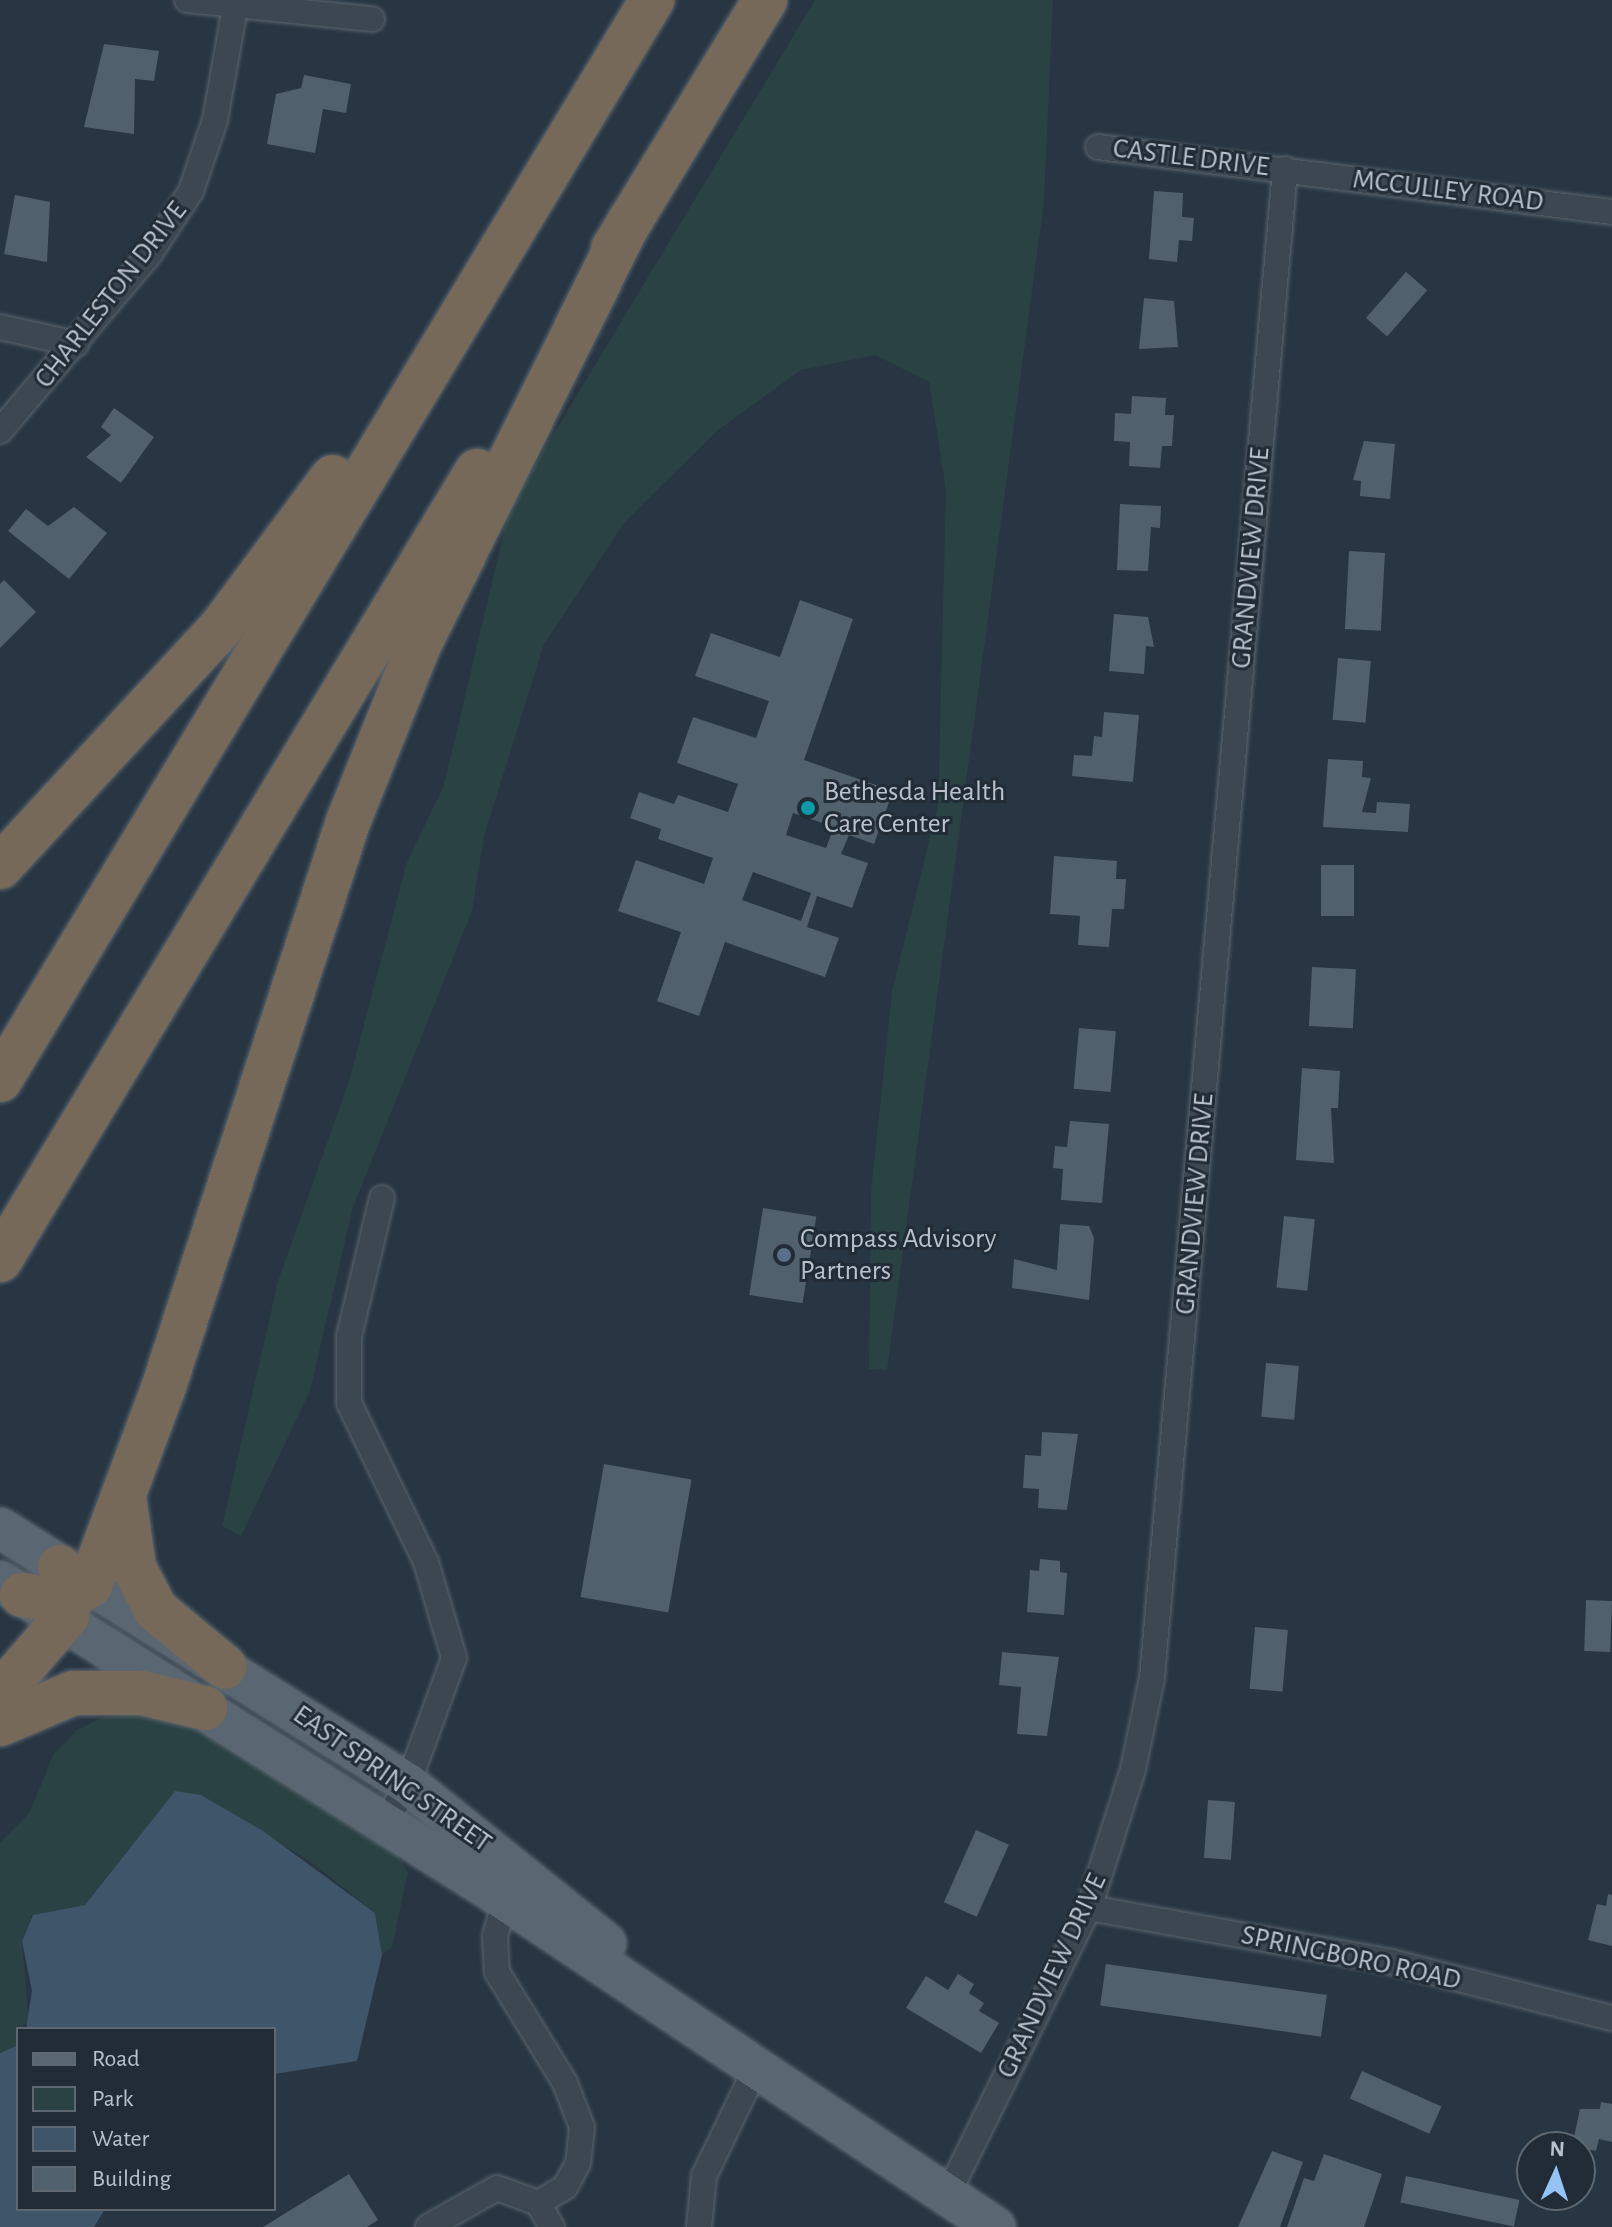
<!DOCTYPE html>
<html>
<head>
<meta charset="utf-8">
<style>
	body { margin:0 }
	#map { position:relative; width:1612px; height:2227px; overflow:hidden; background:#283542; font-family:"Alegreya Sans",sans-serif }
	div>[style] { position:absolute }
	.green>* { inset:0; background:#2a4243 }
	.water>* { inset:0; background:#3f556a }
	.building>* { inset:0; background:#51606d; transform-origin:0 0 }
	.roads { filter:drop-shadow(0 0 2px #5a656f) drop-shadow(0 0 2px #5a656f) }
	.minor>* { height:24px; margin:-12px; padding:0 12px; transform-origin:12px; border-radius:12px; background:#3c4752 }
	.primary>* { height:40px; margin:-20px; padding:0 20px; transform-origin:20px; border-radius:20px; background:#5a6671 }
	.motorway>* { height:44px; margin:-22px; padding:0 22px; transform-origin:22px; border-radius:22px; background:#77695a }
	.dots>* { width:22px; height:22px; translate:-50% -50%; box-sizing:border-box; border:4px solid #212c37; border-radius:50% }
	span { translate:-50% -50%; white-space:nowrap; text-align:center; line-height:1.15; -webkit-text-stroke:6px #212c37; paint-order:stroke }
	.street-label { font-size:28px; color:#b9c2cc }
	.poi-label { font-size:28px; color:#b9c2cc }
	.left { translate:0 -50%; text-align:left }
	.legend { position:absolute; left:16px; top:2027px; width:260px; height:184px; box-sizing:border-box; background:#212c37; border:2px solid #5e6873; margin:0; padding:10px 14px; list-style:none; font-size:24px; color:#b9c2cc }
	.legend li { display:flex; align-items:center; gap:16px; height:40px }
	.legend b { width:40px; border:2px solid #5e6873 }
	.north { position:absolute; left:1516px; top:2131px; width:80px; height:80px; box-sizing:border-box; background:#212c37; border:2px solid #5e6873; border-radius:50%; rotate:3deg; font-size:22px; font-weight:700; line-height:32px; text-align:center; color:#b9c2cc }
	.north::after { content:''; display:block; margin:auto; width:28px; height:36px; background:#95c3f5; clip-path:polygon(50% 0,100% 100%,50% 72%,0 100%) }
</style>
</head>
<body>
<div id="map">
	<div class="green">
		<i style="clip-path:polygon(815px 0,1053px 0,1044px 202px,887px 1370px,869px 1369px,871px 1191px,892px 991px,938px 805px,946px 490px,929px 382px,875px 355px,801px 370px,718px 430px,624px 523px,544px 644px,484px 836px,472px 911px,353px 1207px,310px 1391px,241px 1536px,222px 1526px,278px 1281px,349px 1081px,407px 862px,444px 785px,510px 506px)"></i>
		<i style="clip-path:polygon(148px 1711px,194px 1724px,394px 1849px,408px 1872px,392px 1947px,382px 1955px,375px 1913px,311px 1862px,201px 1795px,175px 1791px,85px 1905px,32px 1915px,22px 1941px,29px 2022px,18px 2029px,18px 2045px,0 2053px,0 1843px,30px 1812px,53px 1755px,77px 1730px,101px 1718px)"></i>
	</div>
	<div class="water">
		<i style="clip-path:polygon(175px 1791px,201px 1795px,263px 1831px,375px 1913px,382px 1955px,357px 2061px,274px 2074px,274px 2029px,26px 2029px,32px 1991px,22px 1941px,33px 1915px,85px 1905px)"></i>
		<i style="clip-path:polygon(18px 2045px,18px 2209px,105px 2209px,94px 2227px,0 2227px,0 2053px)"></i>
	</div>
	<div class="building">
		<i style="clip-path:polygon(104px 44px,159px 51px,154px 81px,135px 79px,134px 134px,84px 127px)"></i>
		<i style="clip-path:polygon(304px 75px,351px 84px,346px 113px,323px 109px,315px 153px,267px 144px,276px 94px,301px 88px)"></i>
		<i style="clip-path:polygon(1154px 191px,1183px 193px,1182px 217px,1194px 218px,1192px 241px,1179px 240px,1177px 262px,1149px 259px)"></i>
		<i style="clip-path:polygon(15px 195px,50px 202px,47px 262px,4px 254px)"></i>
		<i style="left:1406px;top:272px;width:28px;height:61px;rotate:41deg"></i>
		<i style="clip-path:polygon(1144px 298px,1174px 301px,1178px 347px,1139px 349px)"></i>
		<i style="clip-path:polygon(1132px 396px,1166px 398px,1165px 415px,1174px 415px,1172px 446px,1162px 446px,1160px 468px,1129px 466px,1130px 442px,1114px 441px,1115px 413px,1131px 414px)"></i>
		<i style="clip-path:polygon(114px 408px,154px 437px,121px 483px,86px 457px,111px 435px,101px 427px)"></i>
		<i style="clip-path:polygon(1364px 441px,1395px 444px,1390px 499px,1360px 496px,1361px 481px,1353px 480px)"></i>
		<i style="clip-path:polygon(1120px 504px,1161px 506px,1160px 528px,1151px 527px,1148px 571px,1117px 570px)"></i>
		<i style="clip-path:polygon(74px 507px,107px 533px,69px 579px,8px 531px,26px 509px,48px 526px)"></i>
		<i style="left:1349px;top:551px;width:36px;height:78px;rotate:3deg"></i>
		<i style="clip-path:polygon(4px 580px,36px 612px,0 648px,0 584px)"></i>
		<i style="clip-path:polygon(evenodd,800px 600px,853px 619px,804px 760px,893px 791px,874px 844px,849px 835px,841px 854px,868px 863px,852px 908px,817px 896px,807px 927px,839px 938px,825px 977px,725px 942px,699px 1016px,657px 1001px,681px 932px,618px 911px,636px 860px,704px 884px,713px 858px,658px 839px,661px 829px,630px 818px,639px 792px,674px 804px,678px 795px,728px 812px,738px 784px,677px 763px,693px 717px,756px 738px,769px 701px,695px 676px,711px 633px,780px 657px,800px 600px,793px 813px,834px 827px,826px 848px,786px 835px,793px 813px,800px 600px,753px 872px,811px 893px,801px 921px,742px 900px,753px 872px)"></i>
		<i style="clip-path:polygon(1114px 614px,1148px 617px,1154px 647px,1146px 646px,1144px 674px,1109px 671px)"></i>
		<i style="left:1338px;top:658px;width:33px;height:62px;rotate:5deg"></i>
		<i style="clip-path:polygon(1104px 712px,1139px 715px,1133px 782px,1072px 776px,1074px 755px,1092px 756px,1094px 736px,1102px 737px)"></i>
		<i style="clip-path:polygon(1328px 759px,1363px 761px,1362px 777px,1371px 778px,1362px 812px,1376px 813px,1377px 802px,1410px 804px,1408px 832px,1323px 827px)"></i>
		<i style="clip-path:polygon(1054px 856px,1117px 861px,1116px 879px,1126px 879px,1124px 909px,1112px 909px,1109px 947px,1078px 945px,1080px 916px,1050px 914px)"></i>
		<i style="left:1321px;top:865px;width:33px;height:51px"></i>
		<i style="left:1312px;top:967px;width:44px;height:59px;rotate:3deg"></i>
		<i style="left:1079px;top:1028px;width:37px;height:61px;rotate:5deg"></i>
		<i style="clip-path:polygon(1302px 1068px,1340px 1071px,1338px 1108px,1331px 1108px,1334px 1163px,1296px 1160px)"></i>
		<i style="clip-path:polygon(1070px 1121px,1109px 1124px,1102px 1203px,1061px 1200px,1063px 1169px,1053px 1168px,1055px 1146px,1067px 1147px)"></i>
		<i style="left:763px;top:1208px;width:54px;height:88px;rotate:9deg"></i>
		<i style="left:1284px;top:1216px;width:31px;height:72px;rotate:6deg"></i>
		<i style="clip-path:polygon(1060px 1224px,1089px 1226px,1094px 1238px,1089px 1300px,1012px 1288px,1014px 1259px,1057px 1270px)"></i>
		<i style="left:1266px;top:1363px;width:33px;height:54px;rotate:5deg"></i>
		<i style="clip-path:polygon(1042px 1432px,1078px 1434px,1067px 1510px,1038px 1508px,1039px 1489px,1023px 1488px,1025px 1455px,1041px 1456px)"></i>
		<i style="left:604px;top:1464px;width:89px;height:135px;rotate:10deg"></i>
		<i style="clip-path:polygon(1040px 1559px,1060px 1561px,1060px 1572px,1067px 1573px,1064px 1615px,1027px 1612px,1030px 1570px,1039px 1571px)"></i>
		<i style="left:1586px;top:1600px;width:26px;height:51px;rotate:2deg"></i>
		<i style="left:1255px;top:1627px;width:33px;height:62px;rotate:5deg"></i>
		<i style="clip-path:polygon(1002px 1652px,1059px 1657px,1047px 1736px,1017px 1734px,1021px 1687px,999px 1685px)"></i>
		<i style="left:1208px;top:1800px;width:27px;height:58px;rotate:4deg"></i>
		<i style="left:976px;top:1830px;width:36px;height:79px;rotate:24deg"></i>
		<i style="clip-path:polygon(1608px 1894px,1612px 1895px,1612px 1946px,1588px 1940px,1597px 1904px,1606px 1906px)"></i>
		<i style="left:1106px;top:1964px;width:223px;height:42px;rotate:8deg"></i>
		<i style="clip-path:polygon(958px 1974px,974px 1984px,969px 1993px,984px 2003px,979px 2011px,999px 2023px,981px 2053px,906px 2008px,926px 1976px,948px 1990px)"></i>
		<i style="left:1362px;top:2071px;width:87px;height:30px;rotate:24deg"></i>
		<i style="clip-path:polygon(1601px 2102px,1612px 2104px,1612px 2142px,1599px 2139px,1596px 2151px,1572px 2146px,1580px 2109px,1600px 2109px)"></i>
		<i style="clip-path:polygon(1272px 2151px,1303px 2162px,1280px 2227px,1238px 2227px)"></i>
		<i style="clip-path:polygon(1324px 2154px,1382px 2174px,1364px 2227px,1287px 2227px,1304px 2178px,1314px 2181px)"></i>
		<i style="clip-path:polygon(349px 2174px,378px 2220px,367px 2227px,263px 2227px)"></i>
		<i style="left:1406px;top:2176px;width:116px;height:27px;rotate:12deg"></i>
	</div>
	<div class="roads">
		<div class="minor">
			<i style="left:187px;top:0;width:186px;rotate:5.9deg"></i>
			<i style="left:1098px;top:147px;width:518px;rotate:7.21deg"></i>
			<i style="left:0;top:327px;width:78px;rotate:12.6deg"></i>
			<i style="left:0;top:431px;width:234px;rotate:-49.8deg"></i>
			<i style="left:151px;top:252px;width:73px;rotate:-56.7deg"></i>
			<i style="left:191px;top:191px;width:75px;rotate:-71.3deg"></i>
			<i style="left:215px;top:120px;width:114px;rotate:-79.9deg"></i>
			<i style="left:382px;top:1198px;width:142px;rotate:103.4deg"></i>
			<i style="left:349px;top:1336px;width:67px;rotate:90deg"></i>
			<i style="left:349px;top:1403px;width:177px;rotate:64.2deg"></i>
			<i style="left:426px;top:1562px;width:100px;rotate:73.7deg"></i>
			<i style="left:454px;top:1658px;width:134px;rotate:110.1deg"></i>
			<i style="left:408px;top:1784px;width:45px;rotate:120.5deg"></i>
			<i style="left:505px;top:1901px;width:36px;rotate:106deg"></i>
			<i style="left:495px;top:1936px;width:36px;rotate:87deg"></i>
			<i style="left:497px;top:1972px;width:130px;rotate:58.5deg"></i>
			<i style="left:565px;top:2083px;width:47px;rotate:68.9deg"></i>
			<i style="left:582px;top:2127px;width:36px;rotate:96deg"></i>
			<i style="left:578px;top:2163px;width:27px;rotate:118deg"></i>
			<i style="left:565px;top:2187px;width:31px;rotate:149deg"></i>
			<i style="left:538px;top:2203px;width:28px;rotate:60deg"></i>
			<i style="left:1089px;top:1908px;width:308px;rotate:10.1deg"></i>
			<i style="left:1392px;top:1962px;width:227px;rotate:14.3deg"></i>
			<i style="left:946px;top:2198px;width:323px;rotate:-63.8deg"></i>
			<i style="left:1089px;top:1908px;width:146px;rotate:-72.4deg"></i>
			<i style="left:1133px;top:1769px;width:93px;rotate:-78.2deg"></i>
			<i style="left:1152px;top:1678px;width:1515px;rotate:-84.96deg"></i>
			<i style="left:428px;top:2227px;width:79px;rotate:-29.5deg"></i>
			<i style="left:497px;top:2188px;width:44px;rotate:20.1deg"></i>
			<i style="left:699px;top:2227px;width:51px;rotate:-84.4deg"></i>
			<i style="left:704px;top:2176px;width:115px;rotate:-64.3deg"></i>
		</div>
		<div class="primary">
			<i style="left:0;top:1528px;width:482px;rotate:32.1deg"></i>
			<i style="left:408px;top:1784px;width:254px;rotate:38.8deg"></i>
			<i style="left:0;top:1581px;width:576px;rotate:32.23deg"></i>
			<i style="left:487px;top:1888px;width:611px;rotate:33.72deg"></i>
		</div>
		<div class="motorway">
			<i style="left:613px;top:249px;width:292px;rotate:-58.6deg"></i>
			<i style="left:0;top:867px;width:324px;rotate:-47.3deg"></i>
			<i style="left:220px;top:629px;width:189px;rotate:-53.4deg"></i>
			<i style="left:0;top:1080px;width:1262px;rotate:-58.88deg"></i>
			<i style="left:0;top:1260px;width:922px;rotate:-58.84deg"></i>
			<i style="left:125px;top:1504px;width:65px;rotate:82deg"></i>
			<i style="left:134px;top:1568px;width:47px;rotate:62.4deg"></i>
			<i style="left:156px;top:1610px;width:89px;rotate:39.6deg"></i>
			<i style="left:22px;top:1595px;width:40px;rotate:10deg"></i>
			<i style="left:61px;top:1602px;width:34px;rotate:-30deg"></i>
			<i style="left:90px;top:1585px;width:209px;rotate:-69.6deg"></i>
			<i style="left:163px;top:1389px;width:596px;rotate:-71.93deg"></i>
			<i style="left:348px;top:822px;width:188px;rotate:-68.2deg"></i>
			<i style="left:418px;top:647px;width:474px;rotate:-63.6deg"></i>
			<i style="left:0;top:1694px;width:103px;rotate:-49.3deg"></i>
			<i style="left:67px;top:1616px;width:31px;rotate:-86deg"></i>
			<i style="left:69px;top:1585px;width:20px;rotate:-117deg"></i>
			<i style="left:0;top:1724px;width:79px;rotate:-23deg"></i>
			<i style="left:73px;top:1693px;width:69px"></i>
			<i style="left:142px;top:1693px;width:65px;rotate:13.4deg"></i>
		</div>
	</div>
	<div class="dots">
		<i style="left:808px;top:808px;background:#0f9aa8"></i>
		<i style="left:784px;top:1255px;background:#5c6f8a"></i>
	</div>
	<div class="street-label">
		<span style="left:1191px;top:158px;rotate:7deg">CASTLE DRIVE</span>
		<span style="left:1448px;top:191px;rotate:7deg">MCCULLEY ROAD</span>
		<span style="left:111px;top:295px;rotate:-52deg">CHARLESTON DRIVE</span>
		<span style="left:1251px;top:558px;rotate:-85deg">GRANDVIEW DRIVE</span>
		<span style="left:1195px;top:1204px;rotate:-85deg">GRANDVIEW DRIVE</span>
		<span style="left:392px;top:1779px;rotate:35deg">EAST SPRING STREET</span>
		<span style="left:1351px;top:1958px;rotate:12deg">SPRINGBORO ROAD</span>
		<span style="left:1052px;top:1976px;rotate:-65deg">GRANDVIEW DRIVE</span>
	</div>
	<div class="poi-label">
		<span class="left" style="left:824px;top:808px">Bethesda Health<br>Care Center</span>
		<span class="left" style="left:800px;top:1255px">Compass Advisory<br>Partners</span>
	</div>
	<ul class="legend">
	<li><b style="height:10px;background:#5a6671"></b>Road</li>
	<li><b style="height:22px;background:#2a4243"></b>Park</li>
	<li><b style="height:22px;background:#3f556a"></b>Water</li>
	<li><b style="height:22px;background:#51606d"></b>Building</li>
	</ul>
	<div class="north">N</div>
</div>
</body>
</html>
